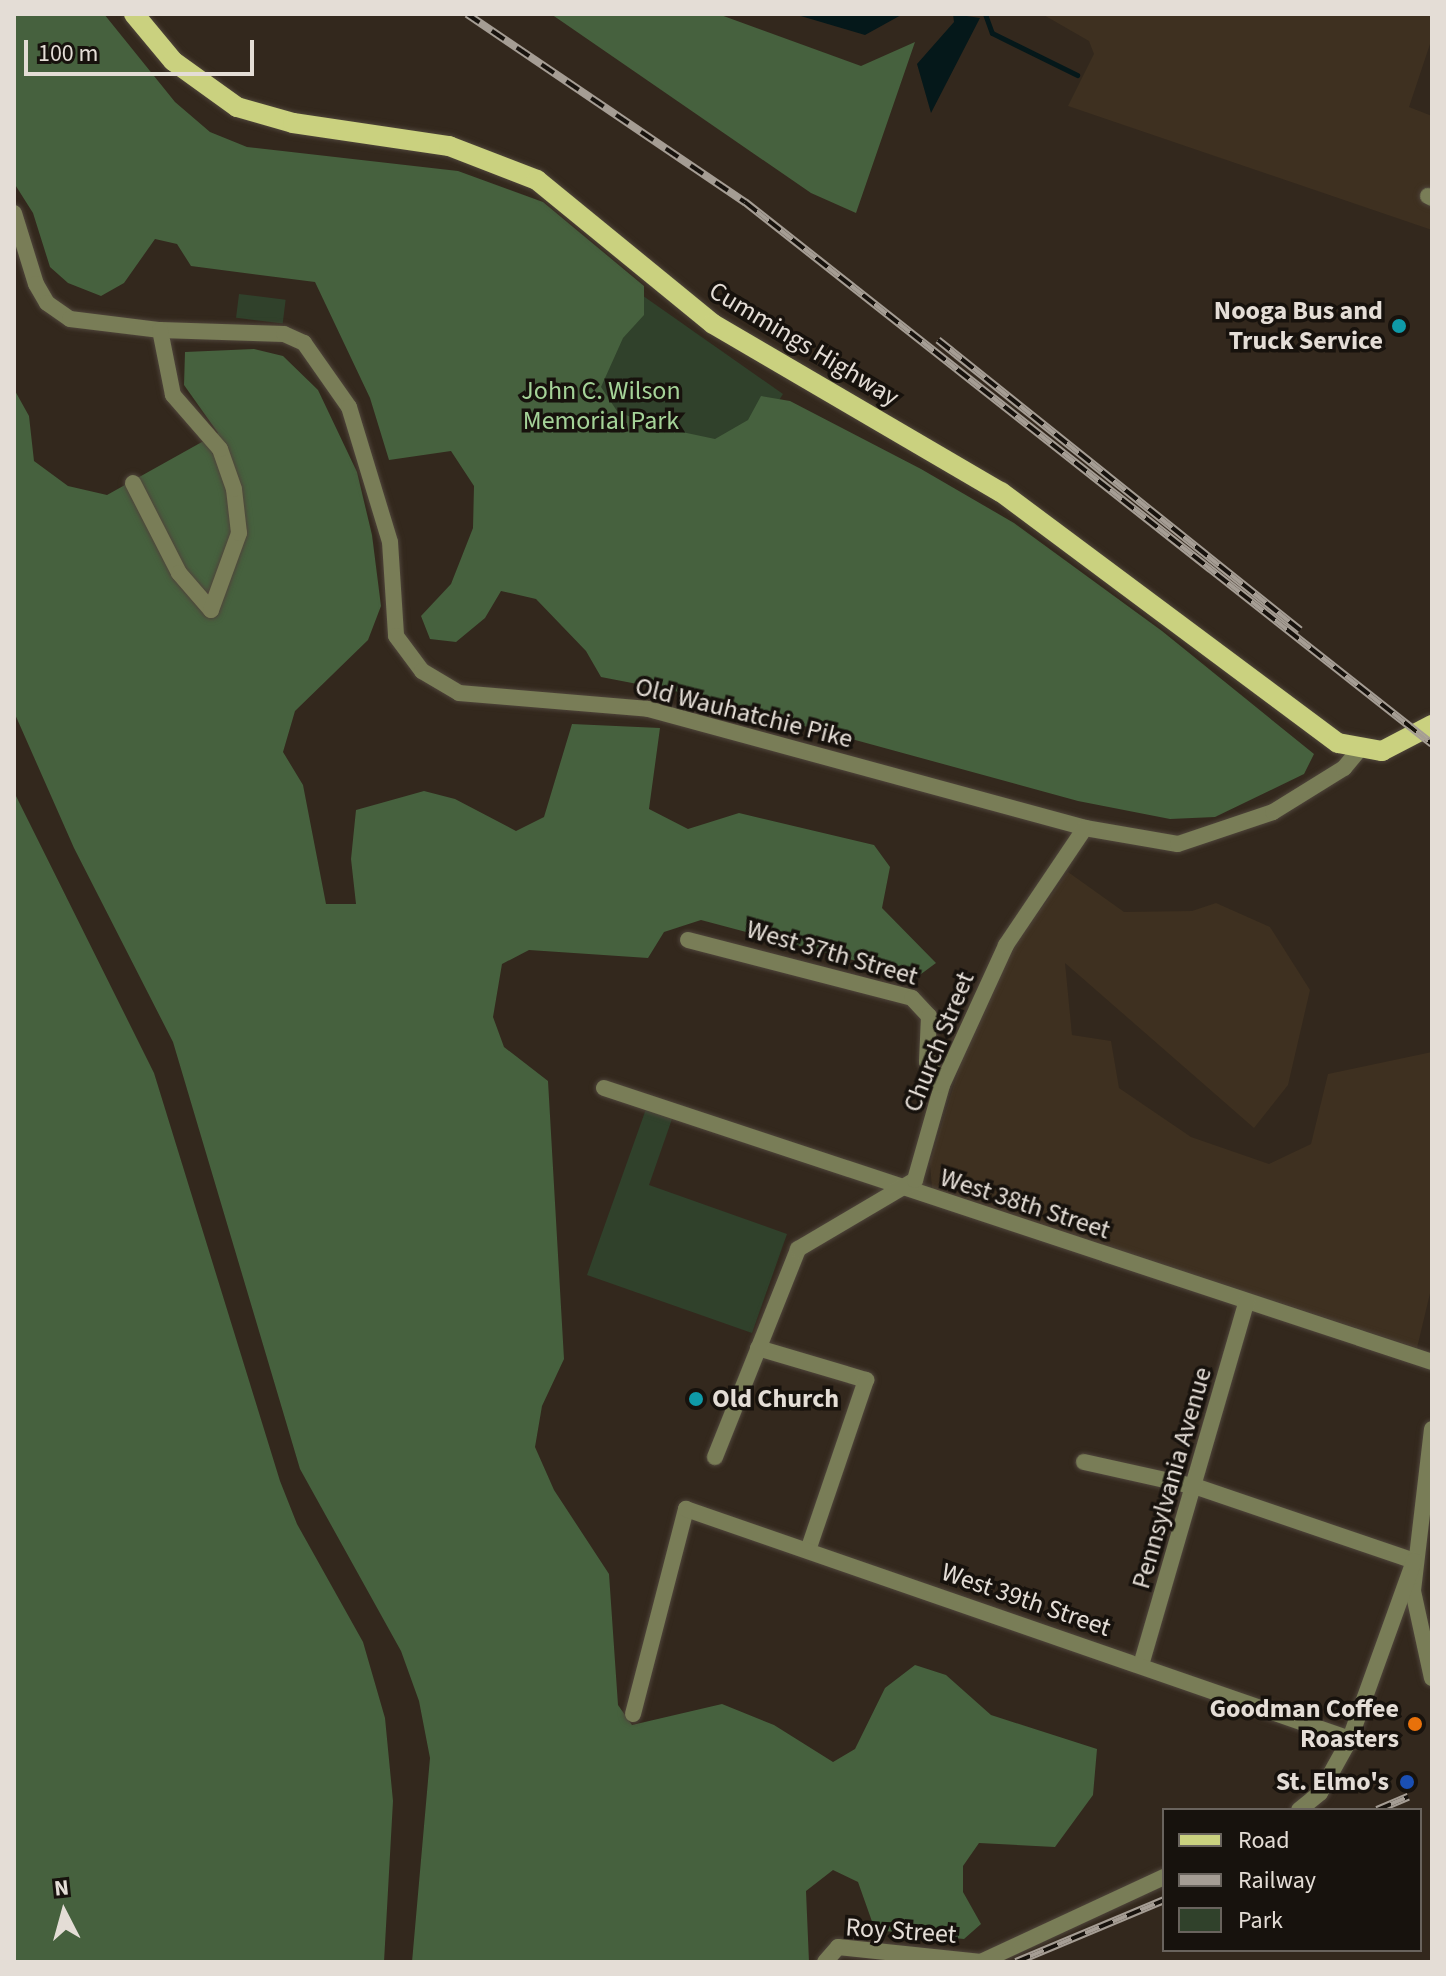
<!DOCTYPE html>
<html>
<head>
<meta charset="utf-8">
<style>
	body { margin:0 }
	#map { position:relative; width:1446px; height:1976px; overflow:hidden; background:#33281d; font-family:"Source Sans 3",sans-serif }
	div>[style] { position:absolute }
	.built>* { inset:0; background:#3e3020 }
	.green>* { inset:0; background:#30412b; transform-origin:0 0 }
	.forest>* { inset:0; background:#46613e }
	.water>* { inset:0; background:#05181a }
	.stream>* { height:5px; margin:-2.5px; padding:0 2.5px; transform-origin:2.5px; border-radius:2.5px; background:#05181a }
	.roads { filter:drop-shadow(0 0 2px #4f453b) drop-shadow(0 0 2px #4f453b) }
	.minor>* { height:16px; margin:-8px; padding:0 8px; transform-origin:8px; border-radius:8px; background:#797d57 }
	.primary>* { height:20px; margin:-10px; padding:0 10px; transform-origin:10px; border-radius:10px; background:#cad17f }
	.rail>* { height:8px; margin-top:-4px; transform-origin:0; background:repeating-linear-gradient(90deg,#17120d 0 15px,#a59d94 0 30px); box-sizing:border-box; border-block:2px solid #a59d94 }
	.dots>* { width:22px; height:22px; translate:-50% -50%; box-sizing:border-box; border:4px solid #17120d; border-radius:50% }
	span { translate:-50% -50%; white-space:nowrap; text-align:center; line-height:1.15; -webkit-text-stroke:7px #17120d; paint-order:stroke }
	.poi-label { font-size:26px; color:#e4ddd6; font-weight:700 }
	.right { translate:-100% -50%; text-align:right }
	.left { translate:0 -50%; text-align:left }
	.street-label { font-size:26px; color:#e4ddd6 }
	.park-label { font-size:26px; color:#a5d398 }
	.frame { position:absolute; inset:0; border:16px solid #e4ddd6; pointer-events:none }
	.legend { position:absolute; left:1162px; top:1808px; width:260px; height:144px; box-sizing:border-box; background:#17120d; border:2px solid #69635d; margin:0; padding:10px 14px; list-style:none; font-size:24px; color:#e4ddd6 }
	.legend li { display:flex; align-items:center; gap:16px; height:40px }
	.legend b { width:40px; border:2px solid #69635d }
	.north { position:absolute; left:24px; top:1872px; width:80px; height:80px; -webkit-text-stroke:6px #17120d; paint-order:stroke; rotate:354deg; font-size:22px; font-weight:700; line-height:32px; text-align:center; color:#e4ddd6 }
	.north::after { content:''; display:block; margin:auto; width:28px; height:36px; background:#e4ddd6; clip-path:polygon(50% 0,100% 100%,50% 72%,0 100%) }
	.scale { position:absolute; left:24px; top:40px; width:230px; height:36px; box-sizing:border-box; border:4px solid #e4ddd6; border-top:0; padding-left:10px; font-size:24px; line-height:28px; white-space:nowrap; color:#e4ddd6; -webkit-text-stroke:6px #17120d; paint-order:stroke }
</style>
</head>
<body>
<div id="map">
	<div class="built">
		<i style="clip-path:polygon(1042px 14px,1432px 14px,1432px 38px,1409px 107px,1432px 116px,1432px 230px,1068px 106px,1094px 54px,1089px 41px)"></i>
		<i style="clip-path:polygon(1068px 872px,1124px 912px,1192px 911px,1216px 903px,1270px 927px,1310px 990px,1288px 1085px,1254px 1128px,1065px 963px,1072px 1035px,1111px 1041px,1119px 1088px,1191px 1137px,1269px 1164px,1311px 1144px,1328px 1074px,1432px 1052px,1432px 1285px,1417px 1348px,932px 1189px,930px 1162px,971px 1030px,1018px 940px)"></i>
	</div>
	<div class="green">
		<i style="clip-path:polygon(532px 205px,629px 286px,783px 394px,741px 460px,656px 551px)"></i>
		<i style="left:239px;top:294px;width:47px;height:24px;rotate:7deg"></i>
		<i style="clip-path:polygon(646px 1109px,672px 1119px,649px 1185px,787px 1234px,752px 1333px,587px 1275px)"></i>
	</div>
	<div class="forest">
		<i style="clip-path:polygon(14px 14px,104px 14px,175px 102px,210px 132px,247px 147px,458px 171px,543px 202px,644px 286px,644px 315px,623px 338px,601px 387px,617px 411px,649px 425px,715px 439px,748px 420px,761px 396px,790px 401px,921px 469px,1014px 523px,1162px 631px,1314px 754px,1304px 774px,1215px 817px,1170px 819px,1078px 801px,684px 693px,601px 677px,586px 651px,536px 599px,501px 591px,485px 618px,456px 642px,430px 639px,421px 616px,451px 584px,473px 528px,474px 486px,451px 451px,389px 460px,370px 398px,315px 282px,191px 266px,177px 244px,155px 239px,124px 283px,101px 296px,68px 283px,50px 267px,33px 213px,14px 183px)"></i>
		<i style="clip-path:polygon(551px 14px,718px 14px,861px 66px,915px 42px,856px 213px,811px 193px)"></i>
		<i style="clip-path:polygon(254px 349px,283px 356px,318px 390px,357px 472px,372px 535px,381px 606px,368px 640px,295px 711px,283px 752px,303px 785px,326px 904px,356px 904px,351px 859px,356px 810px,424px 791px,455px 799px,516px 831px,544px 817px,572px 724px,660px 728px,649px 809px,688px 829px,739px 813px,874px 845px,890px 867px,882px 908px,936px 963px,917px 977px,701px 920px,664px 932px,648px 958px,529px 950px,502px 964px,493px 1017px,504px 1047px,548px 1081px,564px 1359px,542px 1406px,535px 1447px,554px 1490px,609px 1574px,618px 1705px,632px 1725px,722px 1704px,774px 1725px,833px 1762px,855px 1749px,885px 1688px,915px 1665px,946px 1675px,991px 1715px,1097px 1749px,1093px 1795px,1055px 1847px,979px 1843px,963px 1866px,963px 1892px,981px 1924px,964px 1939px,875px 1930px,858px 1882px,833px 1870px,806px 1891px,809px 1962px,412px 1962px,430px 1758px,419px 1701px,401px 1651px,300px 1469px,173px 1042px,74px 848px,14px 712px,14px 389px,29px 416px,34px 461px,68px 486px,107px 495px,218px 433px,184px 385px,185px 352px)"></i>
		<i style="clip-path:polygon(14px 792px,154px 1073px,280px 1481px,297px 1524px,363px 1642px,385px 1718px,393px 1801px,384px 1962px,14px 1962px)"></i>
	</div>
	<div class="water">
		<i style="clip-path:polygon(794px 14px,903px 14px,865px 35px)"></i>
		<i style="clip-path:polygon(953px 14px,980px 18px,931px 113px,917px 64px,954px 22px)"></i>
	</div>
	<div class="stream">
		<i style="left:985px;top:14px;width:20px;rotate:70deg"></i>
		<i style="left:992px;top:33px;width:95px;rotate:26.3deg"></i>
	</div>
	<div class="roads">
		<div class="minor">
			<i style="left:1428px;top:196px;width:4px;rotate:27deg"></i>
			<i style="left:14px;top:213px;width:74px;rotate:72.8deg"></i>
			<i style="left:36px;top:284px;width:22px;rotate:60deg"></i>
			<i style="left:47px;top:303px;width:28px;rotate:35deg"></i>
			<i style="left:70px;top:319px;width:91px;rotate:7deg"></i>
			<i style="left:160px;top:330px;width:124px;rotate:1.8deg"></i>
			<i style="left:284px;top:334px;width:22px;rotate:24deg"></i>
			<i style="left:304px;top:343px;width:78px;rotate:54.9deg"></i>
			<i style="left:349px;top:407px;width:141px;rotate:73.1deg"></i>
			<i style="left:390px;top:542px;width:94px;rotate:86.3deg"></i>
			<i style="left:396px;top:636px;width:44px;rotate:53.4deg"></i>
			<i style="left:422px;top:671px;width:43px;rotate:30.7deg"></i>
			<i style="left:459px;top:693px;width:190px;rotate:4.8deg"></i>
			<i style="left:648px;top:709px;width:453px;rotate:15.2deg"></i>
			<i style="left:1085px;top:828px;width:94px;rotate:9.8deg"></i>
			<i style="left:1178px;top:844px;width:100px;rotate:-18.6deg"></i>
			<i style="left:1273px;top:812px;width:84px;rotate:-31.8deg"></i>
			<i style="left:1344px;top:768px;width:23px;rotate:-50deg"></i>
			<i style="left:133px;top:483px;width:101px;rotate:62.9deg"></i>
			<i style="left:179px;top:573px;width:49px;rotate:49.1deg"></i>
			<i style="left:211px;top:610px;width:82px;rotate:-70deg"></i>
			<i style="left:239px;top:533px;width:44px;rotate:-96.5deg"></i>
			<i style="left:234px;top:489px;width:42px;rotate:-109.3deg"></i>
			<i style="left:220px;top:449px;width:72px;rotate:-131deg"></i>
			<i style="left:173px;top:395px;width:66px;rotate:-101.3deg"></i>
			<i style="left:688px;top:940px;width:231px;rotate:14.5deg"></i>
			<i style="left:912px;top:998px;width:25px;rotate:47deg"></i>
			<i style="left:929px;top:1016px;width:46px;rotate:92.5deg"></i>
			<i style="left:927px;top:1062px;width:27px;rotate:57deg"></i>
			<i style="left:604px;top:1088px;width:872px;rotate:18.31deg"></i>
			<i style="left:758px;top:1348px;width:113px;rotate:16.5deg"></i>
			<i style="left:866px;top:1380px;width:180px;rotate:108.8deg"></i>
			<i style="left:1432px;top:1429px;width:163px;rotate:96.7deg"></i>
			<i style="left:1413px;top:1591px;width:89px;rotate:77.7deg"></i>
			<i style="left:715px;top:1457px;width:224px;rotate:-68.2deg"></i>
			<i style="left:798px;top:1249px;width:136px;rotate:-30.5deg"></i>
			<i style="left:915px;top:1180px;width:99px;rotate:-74.1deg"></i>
			<i style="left:942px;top:1085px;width:154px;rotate:-65.4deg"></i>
			<i style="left:1006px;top:945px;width:141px;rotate:-56deg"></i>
			<i style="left:1084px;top:1462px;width:116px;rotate:12.5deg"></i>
			<i style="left:1197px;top:1487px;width:229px;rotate:18.8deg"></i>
			<i style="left:1414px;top:1561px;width:189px;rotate:109.8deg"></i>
			<i style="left:1350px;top:1739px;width:62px;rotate:119.1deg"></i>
			<i style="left:1320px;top:1793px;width:27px;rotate:141deg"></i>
			<i style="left:1141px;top:1665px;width:377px;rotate:-73.8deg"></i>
			<i style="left:633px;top:1714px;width:212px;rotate:-75.5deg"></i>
			<i style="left:686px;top:1509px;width:703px;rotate:19.11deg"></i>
			<i style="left:825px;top:1962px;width:20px;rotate:-49deg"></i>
			<i style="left:838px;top:1947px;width:144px;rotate:6deg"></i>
			<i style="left:981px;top:1962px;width:202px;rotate:-24.9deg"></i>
		</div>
		<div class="primary">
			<i style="left:134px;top:14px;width:61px;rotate:50.3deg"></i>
			<i style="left:173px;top:61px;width:79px;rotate:35.7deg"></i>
			<i style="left:237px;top:107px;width:58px;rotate:15.9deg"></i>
			<i style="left:293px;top:123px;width:158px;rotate:8.4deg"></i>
			<i style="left:449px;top:146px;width:94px;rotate:21.1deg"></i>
			<i style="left:537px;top:180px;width:227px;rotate:39.3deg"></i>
			<i style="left:713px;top:324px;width:333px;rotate:30.3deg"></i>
			<i style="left:1001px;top:492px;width:420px;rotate:36.7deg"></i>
			<i style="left:1338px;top:743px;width:45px;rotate:10.3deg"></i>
			<i style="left:1382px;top:751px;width:56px;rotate:-27.5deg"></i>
		</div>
	</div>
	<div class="rail">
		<i style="left:467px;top:14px;width:336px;rotate:34.1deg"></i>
		<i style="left:745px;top:202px;width:875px;rotate:38.27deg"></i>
		<i style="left:938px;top:340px;width:464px;rotate:38.7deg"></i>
		<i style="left:1377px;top:1810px;width:34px;rotate:-23deg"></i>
		<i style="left:1016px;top:1962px;width:160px;rotate:-22.7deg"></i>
	</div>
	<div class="dots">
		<i style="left:1399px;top:326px;background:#0f9aa8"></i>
		<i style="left:696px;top:1399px;background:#0f9aa8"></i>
		<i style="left:1415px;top:1724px;background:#e8710a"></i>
		<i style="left:1407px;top:1782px;background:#1a4fb4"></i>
	</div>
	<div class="poi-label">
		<span class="right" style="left:1383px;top:326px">Nooga Bus and<br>Truck Service</span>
		<span class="left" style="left:712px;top:1399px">Old Church</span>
		<span class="right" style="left:1399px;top:1724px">Goodman Coffee<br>Roasters</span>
		<span class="right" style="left:1389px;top:1782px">St. Elmo's</span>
	</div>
	<div class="street-label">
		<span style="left:804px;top:344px;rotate:31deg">Cummings Highway</span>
		<span style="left:744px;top:713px;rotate:14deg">Old Wauhatchie Pike</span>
		<span style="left:832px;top:953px;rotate:16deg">West 37th Street</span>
		<span style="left:939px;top:1042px;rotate:-68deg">Church Street</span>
		<span style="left:1025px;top:1204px;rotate:18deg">West 38th Street</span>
		<span style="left:1172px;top:1478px;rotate:-74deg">Pennsylvania Avenue</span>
		<span style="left:1026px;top:1600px;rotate:19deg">West 39th Street</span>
		<span style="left:901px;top:1931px;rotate:4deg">Roy Street</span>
	</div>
	<div class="park-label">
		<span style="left:601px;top:406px">John C. Wilson<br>Memorial Park</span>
	</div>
	<div class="frame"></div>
	<ul class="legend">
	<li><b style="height:10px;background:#cad17f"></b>Road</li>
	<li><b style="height:10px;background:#a59d94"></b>Railway</li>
	<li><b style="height:22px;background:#30412b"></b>Park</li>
	</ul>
	<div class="north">N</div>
	<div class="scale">100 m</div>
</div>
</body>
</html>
